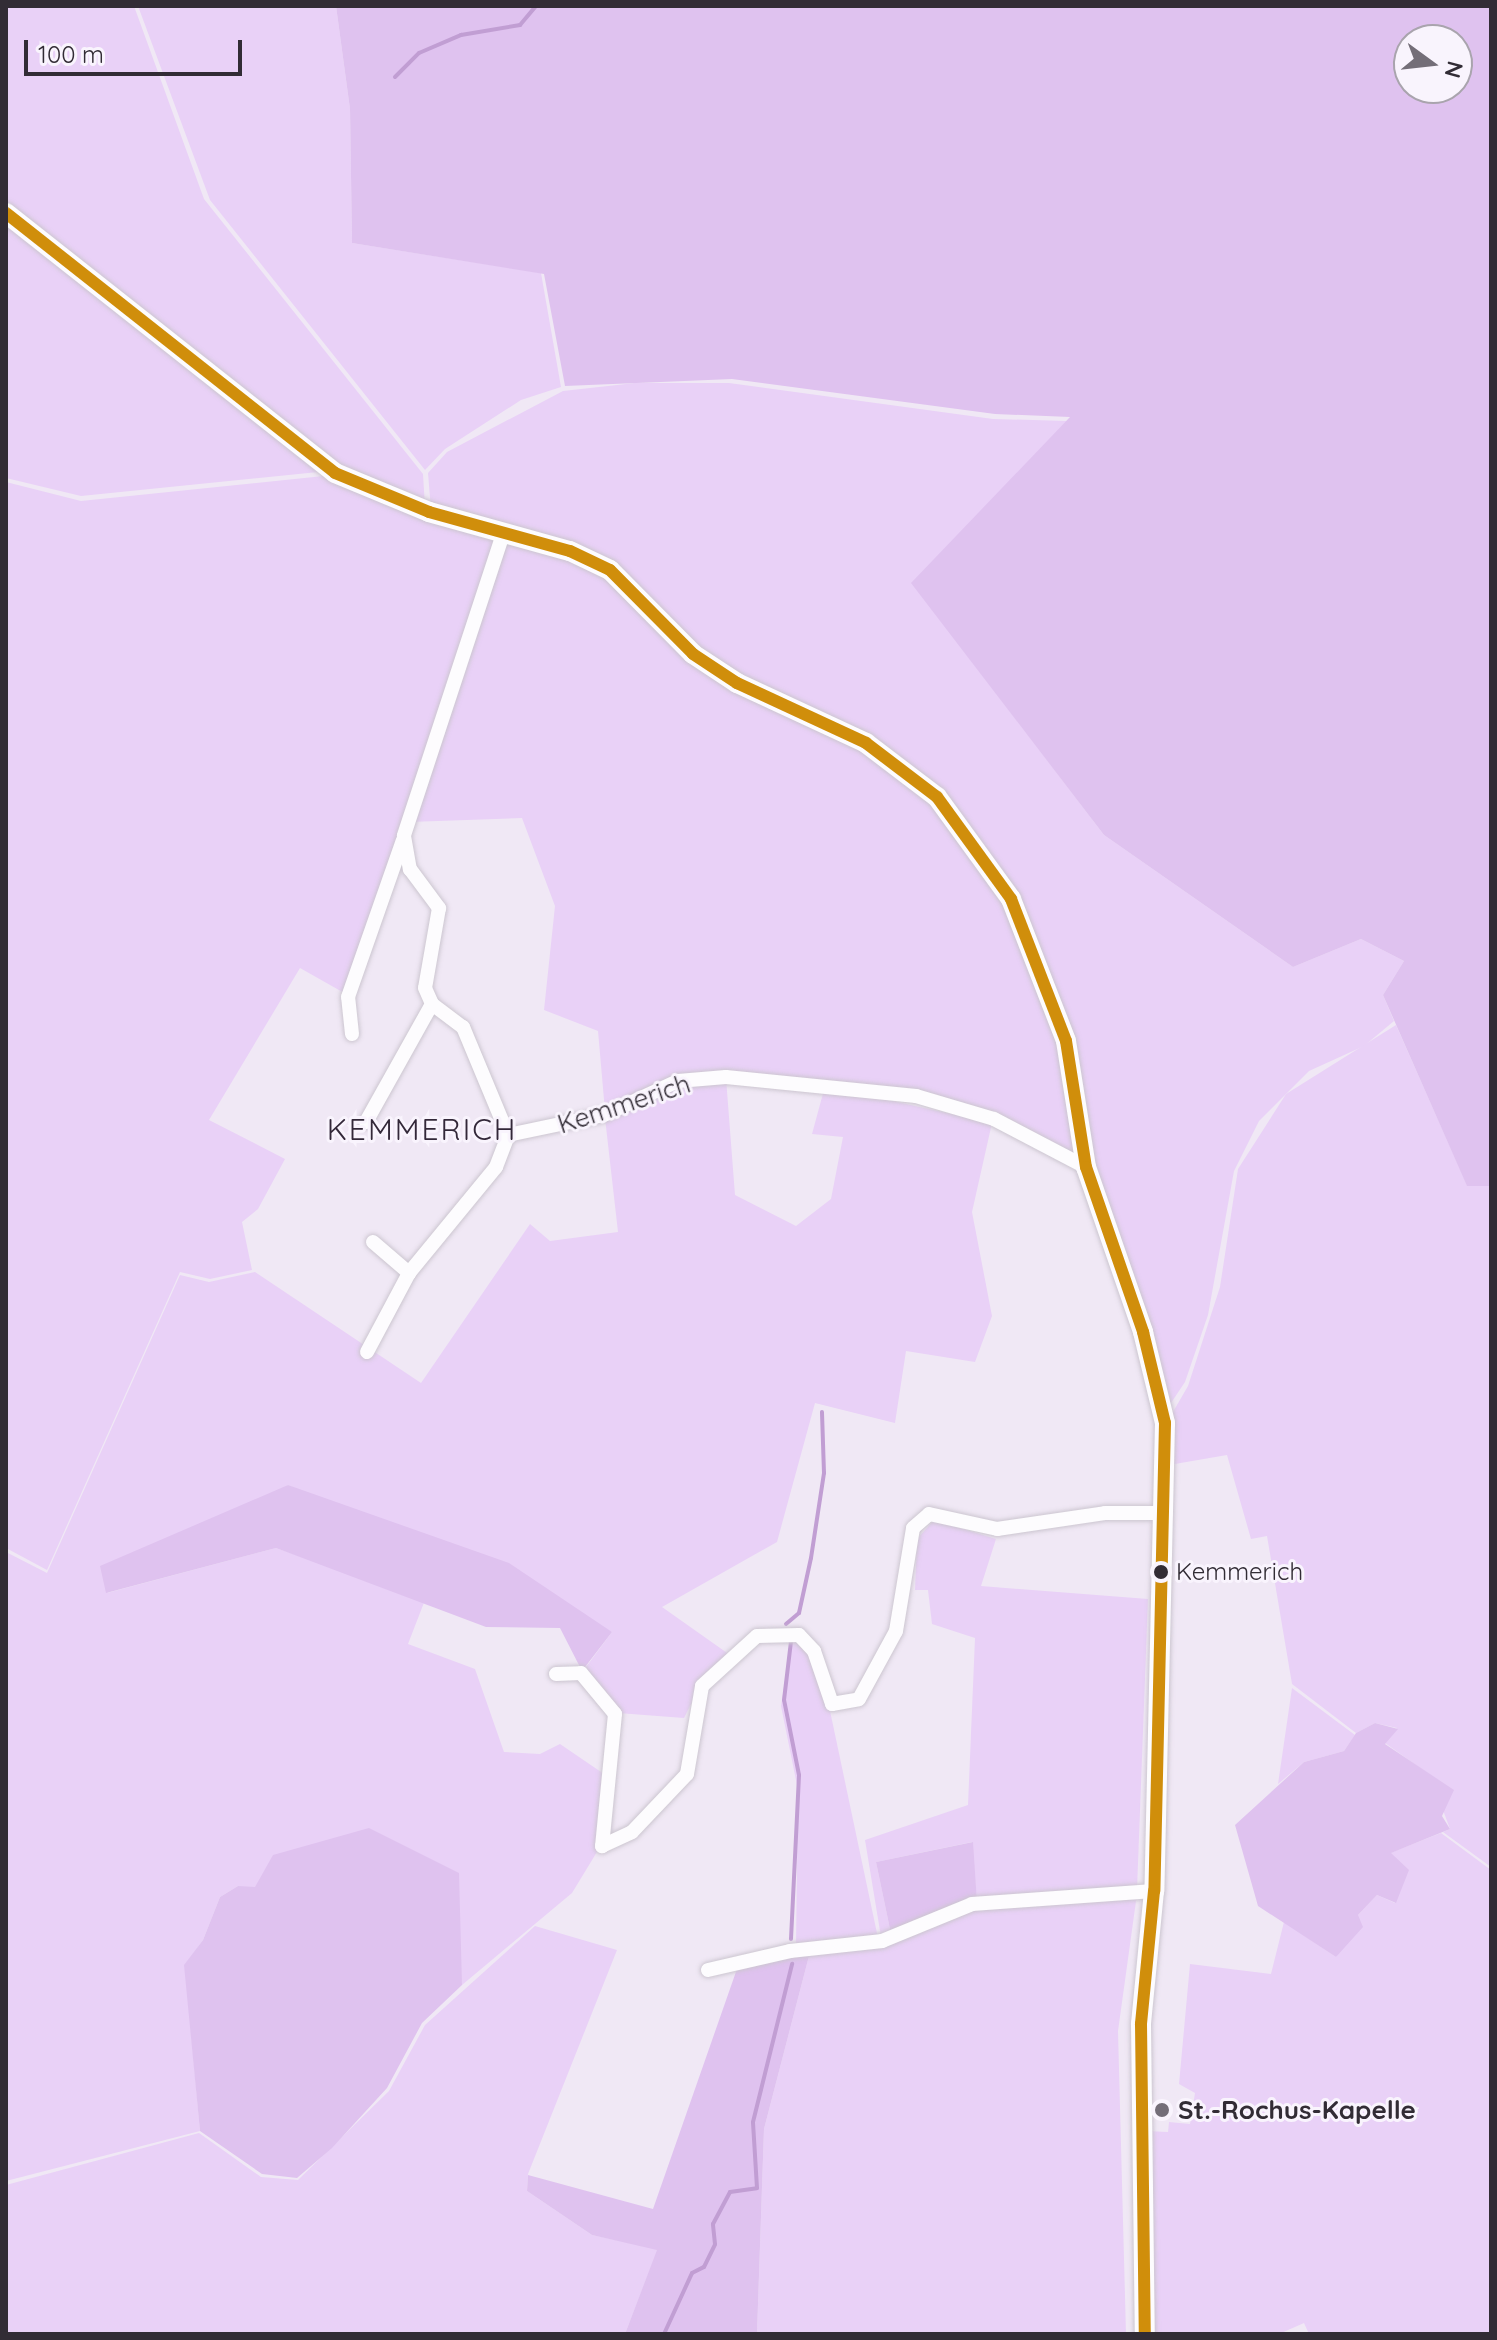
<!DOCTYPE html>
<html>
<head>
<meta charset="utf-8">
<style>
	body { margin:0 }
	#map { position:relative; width:1497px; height:2340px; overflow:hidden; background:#f0e8f5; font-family:Quicksand,sans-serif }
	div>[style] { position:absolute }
	.green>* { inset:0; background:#e9d1f7 }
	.forest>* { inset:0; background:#dfc2ef }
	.stream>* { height:4px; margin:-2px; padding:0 2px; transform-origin:2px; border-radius:2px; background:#c19ed3 }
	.roads { filter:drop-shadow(0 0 2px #ccc6d0) drop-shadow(0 0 2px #ccc6d0) }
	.street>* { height:14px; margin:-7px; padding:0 7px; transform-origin:7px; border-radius:7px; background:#fdfcfe }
	.secondary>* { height:20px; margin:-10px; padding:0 10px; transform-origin:10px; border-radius:10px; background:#fdfcfe }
	.bus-1>* { height:12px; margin:-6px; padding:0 6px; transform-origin:6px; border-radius:6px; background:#d08e0b }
	.dots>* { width:22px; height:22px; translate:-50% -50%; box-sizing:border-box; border:4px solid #f9f4fd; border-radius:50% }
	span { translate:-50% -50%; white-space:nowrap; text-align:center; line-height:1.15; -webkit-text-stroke:6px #f9f4fd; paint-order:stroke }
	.bus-label { font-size:24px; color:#322c35 }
	.left { translate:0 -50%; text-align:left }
	.street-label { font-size:26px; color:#322c35 }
	.poi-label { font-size:26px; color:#322c35; font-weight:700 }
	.quarter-label { font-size:30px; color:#332839; letter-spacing:2px }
	.frame { position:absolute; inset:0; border:8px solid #322c35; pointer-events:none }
	.north { position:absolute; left:1393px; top:24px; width:80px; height:80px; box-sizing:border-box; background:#f9f4fd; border:2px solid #a9a4ad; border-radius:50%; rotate:105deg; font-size:22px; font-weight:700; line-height:32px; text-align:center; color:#322c35 }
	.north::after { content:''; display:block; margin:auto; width:28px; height:36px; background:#746e78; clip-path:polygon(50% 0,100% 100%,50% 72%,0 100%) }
	.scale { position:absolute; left:24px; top:40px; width:218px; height:36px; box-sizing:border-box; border:4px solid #322c35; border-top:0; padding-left:10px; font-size:24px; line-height:28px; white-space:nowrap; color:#322c35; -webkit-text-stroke:6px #f9f4fd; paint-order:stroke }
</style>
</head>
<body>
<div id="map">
	<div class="green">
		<i style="clip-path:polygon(6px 6px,134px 6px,204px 199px,423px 474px,425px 507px,339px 467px,6px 209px)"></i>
		<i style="clip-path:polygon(138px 6px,336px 6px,350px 109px,352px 243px,541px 273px,561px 387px,521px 400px,445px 449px,425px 470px,210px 200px)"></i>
		<i style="clip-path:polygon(6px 219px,328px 471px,81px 496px,6px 478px)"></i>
		<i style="clip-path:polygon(635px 383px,729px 383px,993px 419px,1067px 421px,912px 583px,1104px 835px,1293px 967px,1361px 939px,1404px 961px,1383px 995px,1394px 1021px,1364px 1046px,1309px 1071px,1259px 1121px,1234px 1171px,1208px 1315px,1185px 1382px,1165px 1412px,1147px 1332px,1093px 1169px,1080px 1099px,1074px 1122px,1078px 1158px,996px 1115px,913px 1092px,827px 1081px,678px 1078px,605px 1111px,598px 1031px,544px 1010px,555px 906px,522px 818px,409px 822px,504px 536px,607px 574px,691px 657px,735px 686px,889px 762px,933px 801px,985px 866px,1032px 956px,1040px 955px,1015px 897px,941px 793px,869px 739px,741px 680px,696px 649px,613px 567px,573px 548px,431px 510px,428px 473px,447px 452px,563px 391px)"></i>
		<i style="clip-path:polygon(333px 475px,498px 534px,346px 994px,300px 968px,209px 1120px,285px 1159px,258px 1209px,242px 1222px,252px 1270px,210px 1279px,180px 1272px,47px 1570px,6px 1548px,6px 482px,81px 501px)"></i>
		<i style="clip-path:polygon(1396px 1025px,1467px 1185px,1491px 1186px,1491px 1867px,1443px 1832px,1450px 1829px,1430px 1775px,1385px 1743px,1397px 1728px,1375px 1723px,1356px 1733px,1292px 1684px,1267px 1536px,1251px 1539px,1227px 1455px,1169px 1465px,1166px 1424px,1188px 1386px,1220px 1287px,1238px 1169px,1286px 1094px)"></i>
		<i style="clip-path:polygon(726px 1078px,735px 1195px,796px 1226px,831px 1199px,843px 1137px,812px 1134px,825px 1086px,992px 1123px,972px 1212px,992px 1316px,975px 1362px,906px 1351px,895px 1423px,815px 1403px,777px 1542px,662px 1607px,730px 1655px,701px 1684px,684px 1718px,618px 1713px,583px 1671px,612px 1632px,288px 1485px,107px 1593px,276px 1548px,425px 1600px,408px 1644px,475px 1669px,504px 1752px,540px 1754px,560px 1744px,604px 1774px,600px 1847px,572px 1893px,462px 1985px,459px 1968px,238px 1886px,220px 1897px,203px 1940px,185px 1965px,200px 2131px,6px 2181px,6px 1552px,47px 1573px,180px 1275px,209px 1282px,255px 1272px,421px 1383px,530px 1224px,550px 1241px,618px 1232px,605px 1118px,678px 1083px)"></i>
		<i style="clip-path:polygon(934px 1520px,996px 1539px,981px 1586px,1148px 1599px,1137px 1890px,977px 1902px,972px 1842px,876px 1862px,891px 1934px,881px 1937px,865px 1840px,968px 1805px,975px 1638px,932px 1624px,928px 1590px,915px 1590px,917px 1539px)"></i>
		<i style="clip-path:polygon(792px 1636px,812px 1652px,829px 1706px,878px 1938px,796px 1945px,798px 1790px,781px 1706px)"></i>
		<i style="clip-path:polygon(1292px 1688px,1355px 1735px,1344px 1751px,1304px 1762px,1278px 1784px)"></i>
		<i style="clip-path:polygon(1441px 1833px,1491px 1870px,1491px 2334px,1309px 2334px,1304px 2323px,1279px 2334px,1151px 2334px,1146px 2131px,1168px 2132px,1169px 2122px,1190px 2124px,1195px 2093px,1179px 2084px,1190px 1964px,1271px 1974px,1284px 1922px,1336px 1957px,1358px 1915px,1377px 1895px,1395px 1903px,1390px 1853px)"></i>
		<i style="clip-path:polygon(1137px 1894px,1118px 2031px,1126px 2334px,757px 2334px,764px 2129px,809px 1956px,881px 1947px,972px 1907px)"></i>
		<i style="clip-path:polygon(535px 1926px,617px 1950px,528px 2174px,527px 2191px,592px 2235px,658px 2249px,625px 2334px,6px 2334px,6px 2185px,199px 2133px,261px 2177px,298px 2180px,389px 2091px,425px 2025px)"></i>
	</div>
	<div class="forest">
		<i style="clip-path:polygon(evenodd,336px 6px,1491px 6px,1491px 1186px,1467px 1186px,1383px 995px,1404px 961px,1361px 939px,1293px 967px,1104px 835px,911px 583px,1070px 417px,995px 414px,732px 379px,565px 386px,544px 274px,352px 243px,350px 109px,336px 6px,1409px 40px,1457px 40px,1457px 88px,1409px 88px,1409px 40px)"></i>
		<i style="clip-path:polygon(288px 1485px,509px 1563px,612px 1632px,582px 1671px,560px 1628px,486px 1627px,276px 1548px,106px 1593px,100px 1566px)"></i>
		<i style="clip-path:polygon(1375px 1723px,1398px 1729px,1385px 1744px,1454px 1790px,1442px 1816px,1450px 1829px,1391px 1853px,1409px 1870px,1396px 1903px,1377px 1895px,1358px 1915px,1363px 1927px,1336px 1957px,1258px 1906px,1235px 1825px,1304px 1762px,1344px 1751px,1356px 1733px)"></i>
		<i style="clip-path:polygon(369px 1828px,459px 1873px,462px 1985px,422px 2023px,387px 2088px,332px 2148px,297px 2178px,262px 2174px,200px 2131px,184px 1965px,203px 1940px,220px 1897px,238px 1886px,255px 1887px,273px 1855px)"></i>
		<i style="clip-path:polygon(973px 1842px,977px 1902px,891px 1934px,876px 1862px)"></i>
		<i style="clip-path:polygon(789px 1955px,809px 1956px,764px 2129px,757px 2334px,625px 2334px,657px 2250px,592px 2235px,527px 2191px,528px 2175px,653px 2209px,738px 1966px)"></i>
	</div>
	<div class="stream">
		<i style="left:395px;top:77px;width:34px;rotate:-45deg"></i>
		<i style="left:419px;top:53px;width:46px;rotate:-23.2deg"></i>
		<i style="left:461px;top:35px;width:60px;rotate:-9.6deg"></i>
		<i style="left:520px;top:25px;width:25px;rotate:-50deg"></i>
		<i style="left:786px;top:1624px;width:17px;rotate:-40deg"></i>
		<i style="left:799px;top:1613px;width:56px;rotate:-77.7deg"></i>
		<i style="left:811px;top:1558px;width:86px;rotate:-81.3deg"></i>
		<i style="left:824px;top:1473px;width:61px;rotate:-91.9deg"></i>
		<i style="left:791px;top:1939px;width:164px;rotate:-87.2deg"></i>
		<i style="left:799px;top:1775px;width:76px;rotate:-101.3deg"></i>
		<i style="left:784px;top:1700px;width:59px;rotate:-83.2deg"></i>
		<i style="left:664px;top:2334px;width:67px;rotate:-65.3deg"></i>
		<i style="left:692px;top:2273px;width:13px;rotate:-27deg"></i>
		<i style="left:704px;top:2267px;width:25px;rotate:-64deg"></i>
		<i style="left:715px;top:2244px;width:20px;rotate:-96deg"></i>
		<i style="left:713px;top:2224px;width:36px;rotate:-62deg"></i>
		<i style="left:730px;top:2192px;width:27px;rotate:-8deg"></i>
		<i style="left:757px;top:2188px;width:66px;rotate:-93.5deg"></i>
		<i style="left:753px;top:2122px;width:163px;rotate:-76.1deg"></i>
	</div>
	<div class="roads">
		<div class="street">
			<i style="left:504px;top:531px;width:321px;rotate:108.2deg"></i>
			<i style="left:404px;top:836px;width:34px;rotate:80deg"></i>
			<i style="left:410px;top:869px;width:49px;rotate:53.4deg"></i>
			<i style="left:439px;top:908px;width:81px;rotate:99.9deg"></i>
			<i style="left:425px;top:988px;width:17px;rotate:66deg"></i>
			<i style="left:432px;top:1004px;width:39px;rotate:37deg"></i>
			<i style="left:463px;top:1027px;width:117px;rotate:67.4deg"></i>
			<i style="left:508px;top:1135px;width:98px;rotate:-11.8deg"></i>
			<i style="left:604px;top:1115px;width:81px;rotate:-24.7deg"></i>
			<i style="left:678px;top:1081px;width:48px;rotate:-4.8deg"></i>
			<i style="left:726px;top:1077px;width:191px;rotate:5.7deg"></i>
			<i style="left:916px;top:1096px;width:81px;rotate:16.4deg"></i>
			<i style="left:994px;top:1119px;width:104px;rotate:27.6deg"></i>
			<i style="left:352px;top:1034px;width:37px;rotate:-96deg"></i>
			<i style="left:348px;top:997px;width:166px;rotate:-70.7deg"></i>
			<i style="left:366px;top:1122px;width:135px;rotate:-60.8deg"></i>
			<i style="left:373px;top:1242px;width:48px;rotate:40.7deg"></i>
			<i style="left:367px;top:1352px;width:89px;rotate:-62deg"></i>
			<i style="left:409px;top:1273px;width:137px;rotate:-50.6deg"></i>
			<i style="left:496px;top:1167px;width:34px;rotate:-69deg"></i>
			<i style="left:556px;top:1674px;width:25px;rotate:-2deg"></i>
			<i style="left:581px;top:1673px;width:53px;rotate:50.3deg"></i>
			<i style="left:615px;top:1714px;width:133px;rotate:95.6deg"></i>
			<i style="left:602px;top:1846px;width:33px;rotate:-25deg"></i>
			<i style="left:632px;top:1832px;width:80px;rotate:-46.5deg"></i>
			<i style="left:687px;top:1774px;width:89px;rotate:-80.3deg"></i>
			<i style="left:702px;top:1686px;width:74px;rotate:-42.3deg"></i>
			<i style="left:757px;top:1636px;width:42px;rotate:-1.4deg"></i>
			<i style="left:799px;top:1635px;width:22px;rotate:47deg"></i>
			<i style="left:814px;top:1651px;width:56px;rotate:71.2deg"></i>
			<i style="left:832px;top:1704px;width:27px;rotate:-10deg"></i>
			<i style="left:859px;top:1699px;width:77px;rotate:-61.4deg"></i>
			<i style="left:896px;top:1631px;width:104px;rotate:-80.6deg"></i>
			<i style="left:913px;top:1528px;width:21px;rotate:-41deg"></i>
			<i style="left:929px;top:1514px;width:70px;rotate:12.4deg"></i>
			<i style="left:997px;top:1529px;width:109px;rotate:-8.4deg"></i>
			<i style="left:1105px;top:1513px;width:61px"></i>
			<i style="left:708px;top:1970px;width:84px;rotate:-13deg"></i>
			<i style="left:790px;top:1951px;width:93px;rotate:-6.2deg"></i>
			<i style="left:882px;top:1941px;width:97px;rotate:-22.3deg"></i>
			<i style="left:972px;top:1904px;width:182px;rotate:-4.1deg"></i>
		</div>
		<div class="secondary">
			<i style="left:6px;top:213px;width:419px;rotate:38.3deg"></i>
			<i style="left:335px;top:473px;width:102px;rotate:22.5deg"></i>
			<i style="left:429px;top:512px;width:146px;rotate:15.5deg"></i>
			<i style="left:570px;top:551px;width:44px;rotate:25.4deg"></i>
			<i style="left:610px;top:570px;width:118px;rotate:45.3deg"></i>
			<i style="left:693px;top:654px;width:53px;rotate:33.4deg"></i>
			<i style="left:737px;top:683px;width:142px;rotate:24.9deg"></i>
			<i style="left:866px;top:743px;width:89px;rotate:37.3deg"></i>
			<i style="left:937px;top:797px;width:126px;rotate:54deg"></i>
			<i style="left:1011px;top:899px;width:152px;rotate:68.8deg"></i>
			<i style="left:1066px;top:1041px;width:128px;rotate:81deg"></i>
			<i style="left:1086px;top:1167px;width:175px;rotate:70.9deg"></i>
			<i style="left:1143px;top:1332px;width:94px;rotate:76.4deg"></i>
			<i style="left:1165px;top:1423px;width:468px;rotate:91.3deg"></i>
			<i style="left:1154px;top:1891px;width:134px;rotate:95.6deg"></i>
			<i style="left:1141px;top:2024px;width:310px;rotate:89.3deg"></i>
		</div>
	</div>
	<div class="bus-1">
		<i style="left:6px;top:213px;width:419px;rotate:38.3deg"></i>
		<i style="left:335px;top:473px;width:102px;rotate:22.5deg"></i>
		<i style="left:429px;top:512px;width:146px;rotate:15.5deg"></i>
		<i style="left:570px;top:551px;width:44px;rotate:25.4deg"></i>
		<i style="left:610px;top:570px;width:118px;rotate:45.3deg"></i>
		<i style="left:693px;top:654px;width:53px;rotate:33.4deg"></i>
		<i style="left:737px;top:683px;width:142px;rotate:24.9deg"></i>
		<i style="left:866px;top:743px;width:89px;rotate:37.3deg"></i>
		<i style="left:937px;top:797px;width:126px;rotate:54deg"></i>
		<i style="left:1011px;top:899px;width:152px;rotate:68.8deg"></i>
		<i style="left:1066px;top:1041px;width:128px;rotate:81deg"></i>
		<i style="left:1086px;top:1167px;width:175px;rotate:70.9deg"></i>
		<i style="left:1143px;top:1332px;width:94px;rotate:76.4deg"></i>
		<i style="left:1165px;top:1423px;width:468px;rotate:91.3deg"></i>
		<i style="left:1154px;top:1891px;width:134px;rotate:95.6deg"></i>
		<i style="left:1141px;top:2024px;width:310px;rotate:89.3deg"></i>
	</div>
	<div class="dots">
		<i style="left:1161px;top:1572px;background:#322c35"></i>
		<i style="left:1162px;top:2110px;background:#746e78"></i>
	</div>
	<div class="bus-label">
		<span class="left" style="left:1176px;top:1572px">Kemmerich</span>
	</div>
	<div class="street-label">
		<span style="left:624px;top:1104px;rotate:-18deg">Kemmerich</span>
	</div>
	<div class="poi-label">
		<span class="left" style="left:1178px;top:2110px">St.-Rochus-Kapelle</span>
	</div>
	<div class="quarter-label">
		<span style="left:422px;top:1129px">KEMMERICH</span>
	</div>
	<div class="frame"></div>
	<div class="north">N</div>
	<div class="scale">100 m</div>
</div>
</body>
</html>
